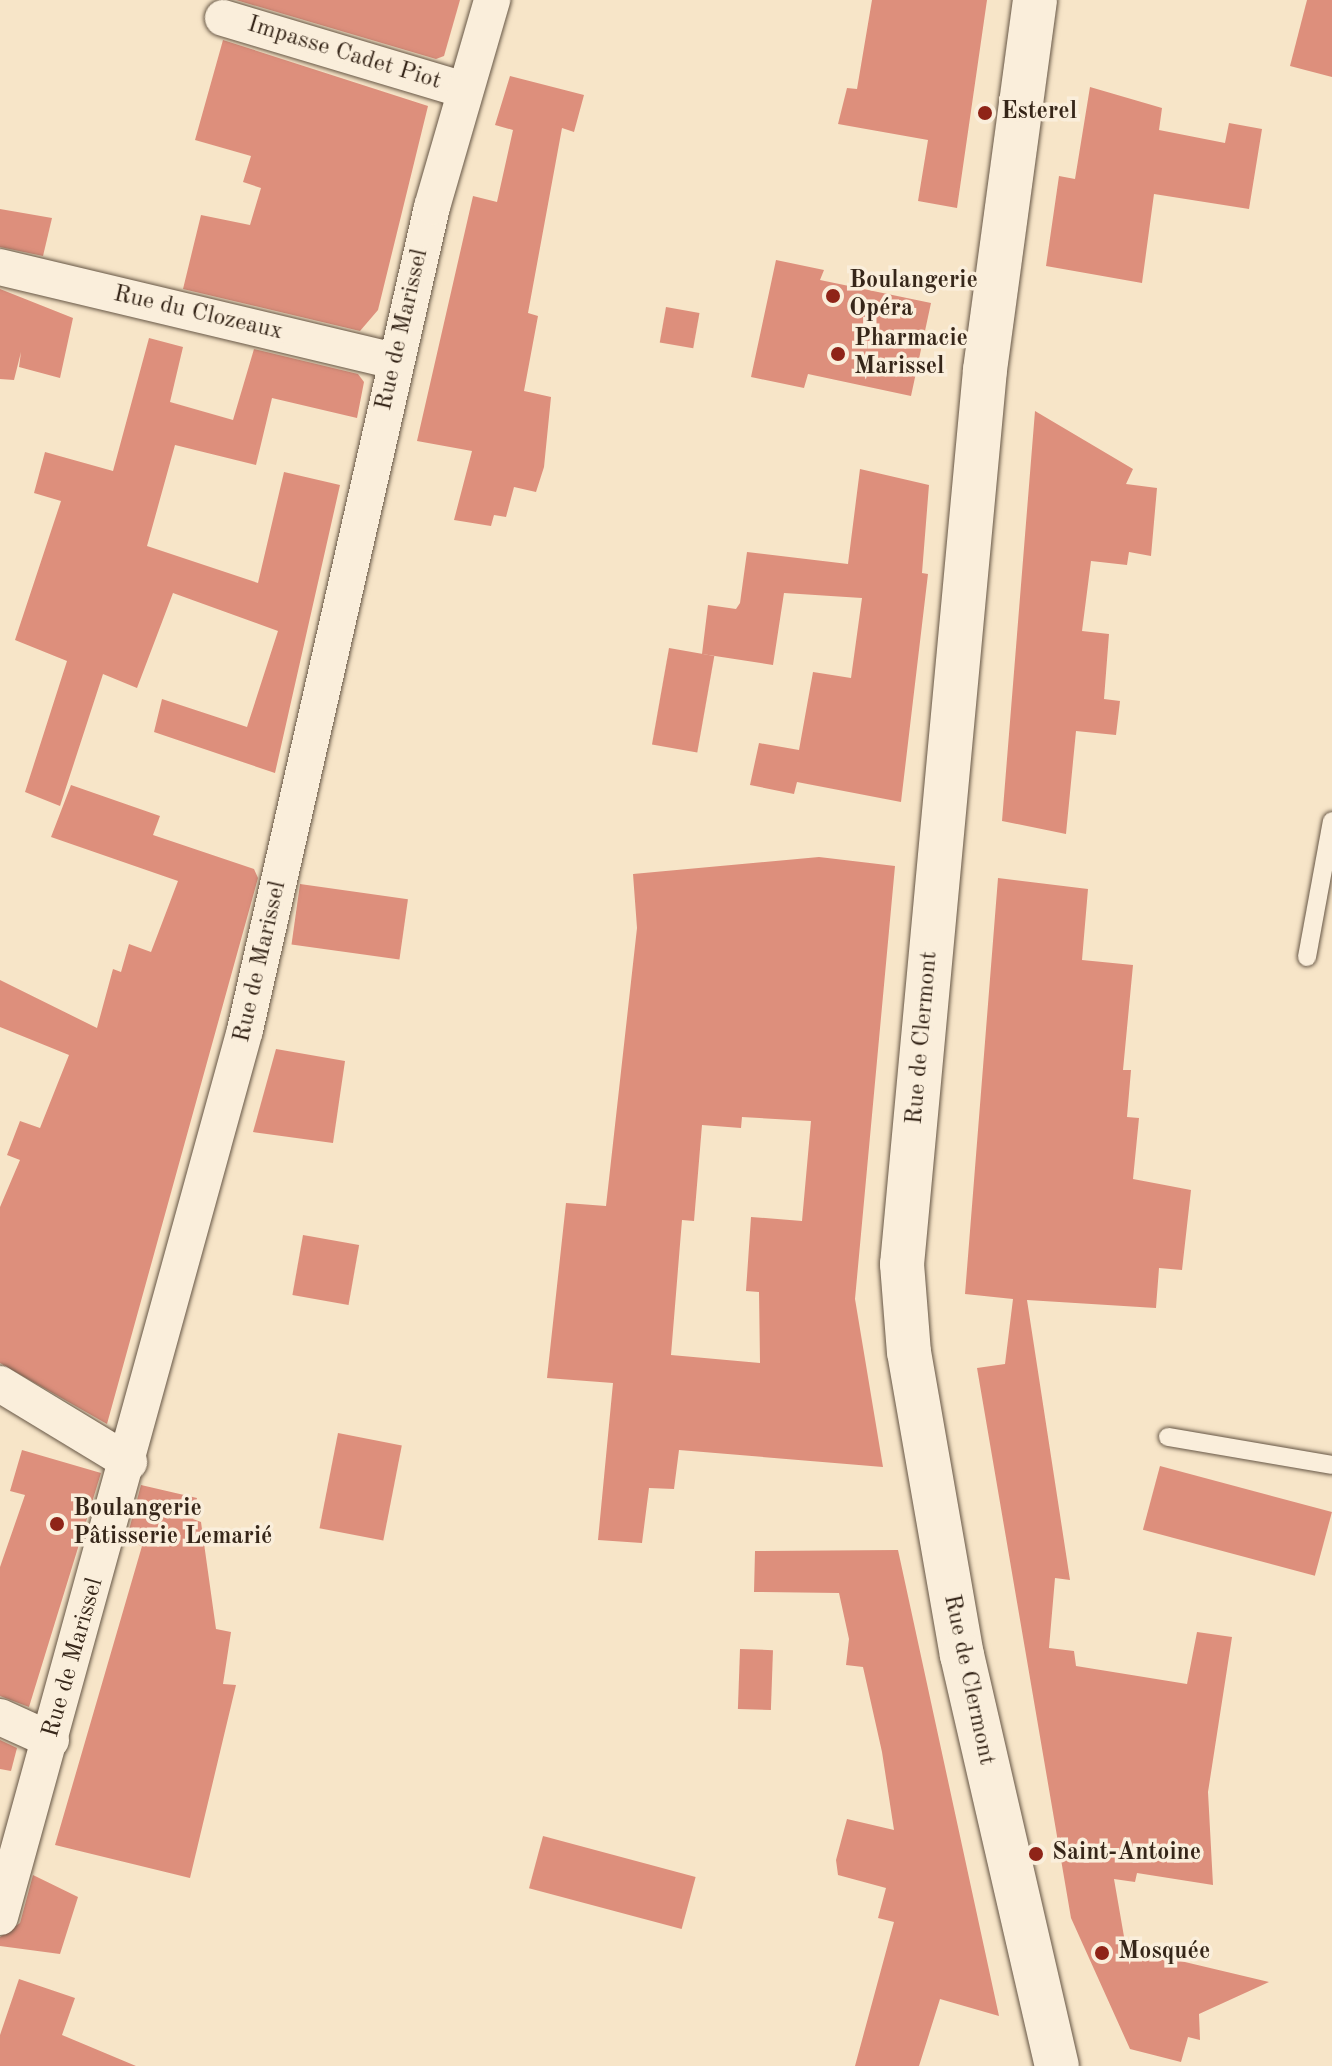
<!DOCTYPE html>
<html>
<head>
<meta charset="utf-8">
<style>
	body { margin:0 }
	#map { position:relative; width:1332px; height:2066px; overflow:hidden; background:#f7e5c8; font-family:"Old Standard TT",serif }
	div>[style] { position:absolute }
	.building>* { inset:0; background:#dd8f7c; transform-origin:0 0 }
	.roads { filter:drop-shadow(0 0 2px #665645) drop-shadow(0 0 2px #665645) }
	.service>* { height:18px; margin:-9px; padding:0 9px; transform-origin:9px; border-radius:9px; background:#faeedb }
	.minor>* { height:36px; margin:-18px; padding:0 18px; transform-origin:18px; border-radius:18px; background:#faeedb }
	.secondary>* { height:44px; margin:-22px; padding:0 22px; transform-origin:22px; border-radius:22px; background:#faeedb }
	.dots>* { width:22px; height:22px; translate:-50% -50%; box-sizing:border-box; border:4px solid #faeedb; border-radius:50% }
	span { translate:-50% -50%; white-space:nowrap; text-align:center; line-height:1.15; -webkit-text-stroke:7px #faeedb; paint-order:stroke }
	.street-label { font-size:24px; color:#362619 }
	.poi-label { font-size:24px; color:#362619; font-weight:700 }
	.left { translate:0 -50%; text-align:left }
</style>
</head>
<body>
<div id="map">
	<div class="building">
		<i style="clip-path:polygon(236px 0,460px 0,444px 56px,436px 59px)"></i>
		<i style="clip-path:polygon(872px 0,987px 0,957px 208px,918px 201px,928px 140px,838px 124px,847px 88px,857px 89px)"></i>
		<i style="clip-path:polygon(1307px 0,1332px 0,1332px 77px,1290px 66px)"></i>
		<i style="clip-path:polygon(223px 40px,428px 106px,378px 310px,360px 331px,183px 289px,201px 215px,250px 225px,261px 188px,243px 182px,251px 156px,195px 140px)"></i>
		<i style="clip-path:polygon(510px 76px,584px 95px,574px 132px,562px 128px,528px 313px,538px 316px,524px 391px,551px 397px,544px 467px,536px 492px,514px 487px,506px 517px,494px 515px,491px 526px,454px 520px,472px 451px,417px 441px,473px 196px,497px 202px,513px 130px,495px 125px)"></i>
		<i style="clip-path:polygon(1090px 87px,1162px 108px,1159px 130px,1225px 143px,1229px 123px,1262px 129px,1249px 209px,1154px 194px,1142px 283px,1046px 266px,1059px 176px,1075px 179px)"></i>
		<i style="clip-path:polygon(0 209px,52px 218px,43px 256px,0 247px)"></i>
		<i style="clip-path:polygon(776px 260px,824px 270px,820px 280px,931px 303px,911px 396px,808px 374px,804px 388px,751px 377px)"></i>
		<i style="clip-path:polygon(0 289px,73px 318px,60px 378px,19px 367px,21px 352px,14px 380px,0 379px)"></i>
		<i style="left:666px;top:307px;width:34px;height:36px;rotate:10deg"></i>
		<i style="clip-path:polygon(149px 338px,183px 347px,170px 402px,233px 420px,254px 349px,358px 374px,364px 382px,357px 418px,272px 398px,256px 465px,175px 445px,147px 546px,258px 583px,284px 472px,340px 485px,275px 773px,154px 732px,162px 699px,247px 727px,278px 631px,173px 593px,137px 688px,103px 674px,60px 806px,25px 792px,67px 661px,15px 640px,61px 501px,34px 493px,45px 452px,113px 471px)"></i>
		<i style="clip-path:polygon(1035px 411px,1133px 469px,1126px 484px,1157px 488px,1151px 556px,1129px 552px,1127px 565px,1091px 561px,1082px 631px,1109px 634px,1104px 699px,1120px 701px,1116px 735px,1076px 731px,1066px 834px,1002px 821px)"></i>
		<i style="clip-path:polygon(860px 469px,929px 485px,922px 573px,928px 574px,901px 802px,797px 782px,794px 794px,750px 785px,759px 743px,799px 750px,813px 672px,851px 678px,862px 598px,784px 593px,773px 665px,702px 654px,708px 605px,736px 609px,740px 603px,747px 552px,848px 564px)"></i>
		<i style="left:669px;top:648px;width:46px;height:98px;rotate:10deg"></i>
		<i style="clip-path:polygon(71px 785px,160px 816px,153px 835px,254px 869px,258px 878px,107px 1424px,0 1363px,0 1207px,20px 1160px,7px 1155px,20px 1121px,40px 1128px,69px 1055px,0 1027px,0 980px,97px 1028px,113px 969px,121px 972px,129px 944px,151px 952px,178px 881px,51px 837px)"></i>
		<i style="clip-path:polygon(evenodd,819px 857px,895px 866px,855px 1299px,883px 1467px,679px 1450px,674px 1489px,649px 1488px,642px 1543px,598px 1540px,613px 1383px,547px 1378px,566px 1203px,606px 1206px,637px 928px,633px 874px,819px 857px,742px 1117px,811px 1121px,802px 1221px,751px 1217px,746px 1291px,759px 1292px,760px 1363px,671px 1355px,682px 1220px,694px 1221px,702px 1125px,741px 1128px,742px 1117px)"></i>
		<i style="clip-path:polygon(998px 878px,1088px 889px,1082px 960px,1133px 965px,1123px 1070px,1131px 1070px,1127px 1117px,1139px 1118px,1133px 1179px,1191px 1190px,1182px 1270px,1159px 1268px,1156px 1308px,1027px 1300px,1070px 1580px,1055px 1578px,1049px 1648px,1074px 1651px,1076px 1666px,1187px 1684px,1197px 1632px,1232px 1637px,1208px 1792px,1213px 1885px,1137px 1873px,1135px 1882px,1114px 1879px,1126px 1948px,1269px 1982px,1199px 2014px,1200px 2040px,1188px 2037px,1181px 2062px,1130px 2049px,1071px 1918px,977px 1368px,1005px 1364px,1013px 1299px,965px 1294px)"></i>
		<i style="left:300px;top:884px;width:109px;height:61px;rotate:8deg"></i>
		<i style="clip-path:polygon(276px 1049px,345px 1061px,333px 1143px,253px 1132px)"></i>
		<i style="left:303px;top:1235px;width:57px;height:61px;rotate:10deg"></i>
		<i style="left:338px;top:1433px;width:65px;height:97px;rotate:11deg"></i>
		<i style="clip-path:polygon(22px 1450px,101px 1473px,29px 1707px,0 1696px,0 1567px,25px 1495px,10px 1491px)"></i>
		<i style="left:1160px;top:1466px;width:178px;height:66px;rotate:15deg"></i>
		<i style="clip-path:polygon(141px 1485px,197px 1498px,193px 1519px,201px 1522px,216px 1629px,231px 1632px,223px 1684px,236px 1685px,190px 1878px,55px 1845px,142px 1546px,126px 1541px)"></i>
		<i style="clip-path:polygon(898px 1550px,999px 2016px,940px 1999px,919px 2066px,855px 2066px,894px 1922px,878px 1918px,886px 1888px,838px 1875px,836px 1860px,847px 1819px,894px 1830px,882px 1752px,863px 1667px,846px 1665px,849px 1639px,839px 1593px,754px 1592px,755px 1551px)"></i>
		<i style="left:740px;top:1649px;width:33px;height:60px;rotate:2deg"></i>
		<i style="clip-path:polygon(0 1740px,17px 1748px,11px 1771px,0 1769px)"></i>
		<i style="left:543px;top:1836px;width:158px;height:54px;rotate:15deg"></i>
		<i style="clip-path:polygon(33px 1875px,78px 1897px,60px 1954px,0 1946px,0 1937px,20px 1923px)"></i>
		<i style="clip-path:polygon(19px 1979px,75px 1998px,62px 2035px,136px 2066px,0 2066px,0 2035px)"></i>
	</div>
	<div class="roads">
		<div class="service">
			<i style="left:1307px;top:957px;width:138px;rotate:-79.6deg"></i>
			<i style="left:1168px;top:1437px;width:166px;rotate:9.7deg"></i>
		</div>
		<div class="minor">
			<i style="left:223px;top:18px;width:252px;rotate:16.6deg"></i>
			<i style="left:0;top:267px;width:407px;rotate:13.4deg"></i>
			<i style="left:0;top:1384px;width:151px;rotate:31.2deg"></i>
			<i style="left:0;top:1717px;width:56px;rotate:24.3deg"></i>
			<i style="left:0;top:1917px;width:920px;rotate:-74.56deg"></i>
			<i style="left:245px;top:1030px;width:844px;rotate:-77.2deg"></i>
			<i style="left:432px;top:207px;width:216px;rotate:-73.8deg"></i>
		</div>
		<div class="secondary">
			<i style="left:1035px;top:0;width:373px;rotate:97.7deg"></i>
			<i style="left:985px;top:370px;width:898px;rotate:95.3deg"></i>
			<i style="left:902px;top:1264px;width:88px;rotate:85.5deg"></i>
			<i style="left:909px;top:1352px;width:308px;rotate:80.1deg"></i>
			<i style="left:962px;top:1655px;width:422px;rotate:77deg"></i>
		</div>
	</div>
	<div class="dots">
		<i style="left:985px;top:113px;background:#8f2418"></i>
		<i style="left:833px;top:296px;background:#8f2418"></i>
		<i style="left:838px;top:354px;background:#8f2418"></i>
		<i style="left:57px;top:1524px;background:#8f2418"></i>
		<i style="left:1036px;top:1854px;background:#8f2418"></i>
		<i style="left:1102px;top:1953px;background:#8f2418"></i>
	</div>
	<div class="street-label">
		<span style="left:344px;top:54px;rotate:17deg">Impasse Cadet Piot</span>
		<span style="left:198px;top:314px;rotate:13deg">Rue du Clozeaux</span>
		<span style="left:403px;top:330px;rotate:-77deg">Rue de Marissel</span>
		<span style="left:261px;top:962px;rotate:-77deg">Rue de Marissel</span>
		<span style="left:923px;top:1038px;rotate:-85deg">Rue de Clermont</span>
		<span style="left:74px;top:1658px;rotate:-74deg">Rue de Marissel</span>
		<span style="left:968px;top:1680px;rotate:78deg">Rue de Clermont</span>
	</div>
	<div class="poi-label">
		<span class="left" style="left:1001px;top:113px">Esterel</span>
		<span class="left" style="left:849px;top:296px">Boulangerie<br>Opéra</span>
		<span class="left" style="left:854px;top:354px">Pharmacie<br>Marissel</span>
		<span class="left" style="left:73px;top:1524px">Boulangerie<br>Pâtisserie Lemarié</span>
		<span class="left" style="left:1052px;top:1854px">Saint-Antoine</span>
		<span class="left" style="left:1118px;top:1953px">Mosquée</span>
	</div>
</div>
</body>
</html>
